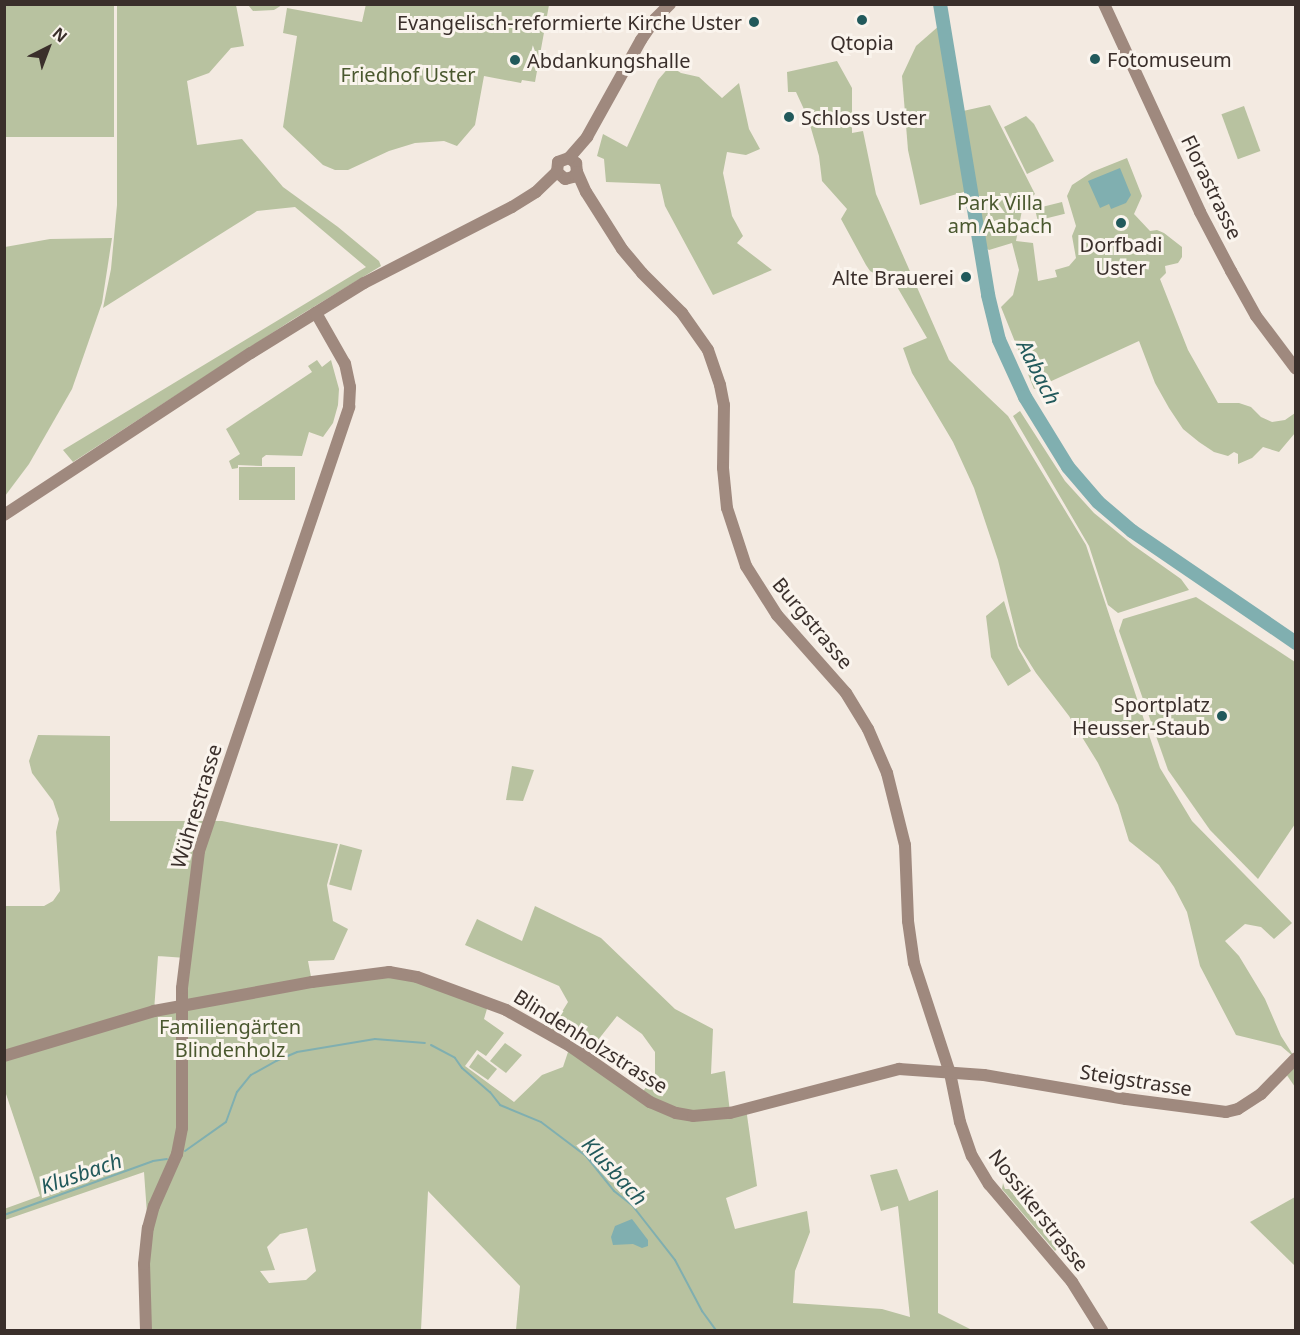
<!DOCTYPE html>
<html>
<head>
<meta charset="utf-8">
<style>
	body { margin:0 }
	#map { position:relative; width:1300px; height:1335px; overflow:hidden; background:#f3eae1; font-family:"Noto Sans",sans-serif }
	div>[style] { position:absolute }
	.green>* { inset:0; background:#b8c2a0; transform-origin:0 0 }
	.water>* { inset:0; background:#80afb0 }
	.stream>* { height:2px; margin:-1px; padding:0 1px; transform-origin:1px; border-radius:1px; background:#80afb0 }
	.river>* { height:14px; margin:-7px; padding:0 7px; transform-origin:7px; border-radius:7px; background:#80afb0 }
	.secondary>* { height:12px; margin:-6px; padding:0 6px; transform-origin:6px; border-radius:6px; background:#9f897e }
	.dots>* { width:16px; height:16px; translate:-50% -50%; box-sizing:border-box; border:3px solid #faf4ed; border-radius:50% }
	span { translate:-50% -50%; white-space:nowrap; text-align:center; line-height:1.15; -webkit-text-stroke:6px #faf4ed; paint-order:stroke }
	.poi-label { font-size:20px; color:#3a2f2b }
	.right { translate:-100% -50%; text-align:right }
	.left { translate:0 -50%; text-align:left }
	.park-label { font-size:20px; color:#4a582f }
	.street-label { font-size:20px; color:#3a2f2b }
	.water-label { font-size:21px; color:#21595b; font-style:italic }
	.frame { position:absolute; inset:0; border:6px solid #3a2f2b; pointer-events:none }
	.north { position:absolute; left:18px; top:18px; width:60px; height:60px; -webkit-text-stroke:4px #faf4ed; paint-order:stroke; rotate:42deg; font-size:16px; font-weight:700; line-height:24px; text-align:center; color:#3a2f2b }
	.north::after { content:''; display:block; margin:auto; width:21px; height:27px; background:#3a2f2b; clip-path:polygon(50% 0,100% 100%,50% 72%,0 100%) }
</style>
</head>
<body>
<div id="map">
	<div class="green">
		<i style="clip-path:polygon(366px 4px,549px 5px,535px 82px,522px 80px,521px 83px,484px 76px,475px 125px,457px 146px,444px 141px,415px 143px,389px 151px,348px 170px,335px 170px,323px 165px,283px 127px,297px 36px,283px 33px,287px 8px,362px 22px)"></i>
		<i style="left:4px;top:5px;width:110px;height:132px"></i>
		<i style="clip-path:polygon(117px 5px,236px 5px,244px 46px,231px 48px,209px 73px,187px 81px,197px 145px,242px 139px,283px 187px,338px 227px,379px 261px,381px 266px,292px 320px,73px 462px,63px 450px,366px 267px,295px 207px,257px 211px,103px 308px,111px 269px,117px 205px)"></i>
		<i style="clip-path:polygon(248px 5px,282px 5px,274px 10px,253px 11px)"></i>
		<i style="clip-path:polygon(940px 25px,967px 191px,920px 205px,908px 150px,902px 76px,916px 46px)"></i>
		<i style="clip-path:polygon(837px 61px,852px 88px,852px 133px,863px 131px,876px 194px,949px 360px,1008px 416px,1086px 545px,1160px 768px,1192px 821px,1292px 923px,1274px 939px,1261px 927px,1245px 924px,1225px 941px,1239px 956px,1265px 999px,1281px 1036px,1295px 1058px,1295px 1087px,1284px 1071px,1295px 1058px,1281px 1046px,1236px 1035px,1200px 966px,1187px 912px,1174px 887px,1159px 865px,1129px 841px,1118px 805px,1098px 763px,1069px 716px,1036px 673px,1019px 646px,998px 560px,974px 488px,953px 442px,912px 373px,903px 348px,927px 338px,896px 285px,870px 271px,866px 265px,841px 219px,847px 209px,822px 181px,819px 156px,808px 118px,796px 92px,788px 92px,787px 72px)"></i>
		<i style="clip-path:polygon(670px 66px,681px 73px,699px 77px,722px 98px,739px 83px,749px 129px,760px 149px,746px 155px,727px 152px,723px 173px,732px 216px,743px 236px,737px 243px,772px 270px,713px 295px,665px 206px,660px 184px,606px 182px,604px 159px,597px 156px,603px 134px,627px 147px,658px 80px)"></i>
		<i style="clip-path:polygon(990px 105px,1035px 194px,1023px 205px,1016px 241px,1033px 243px,1038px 281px,1057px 277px,1055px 270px,1069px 266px,1076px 258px,1072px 236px,1076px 226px,1067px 196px,1072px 185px,1092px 172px,1127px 158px,1142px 196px,1134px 214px,1150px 231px,1157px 230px,1164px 233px,1182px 247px,1182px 257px,1178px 263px,1165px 266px,1166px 273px,1160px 279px,1188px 350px,1218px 403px,1239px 403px,1251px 407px,1261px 417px,1272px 422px,1285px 420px,1295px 413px,1295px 433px,1279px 452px,1263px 447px,1252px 458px,1238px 464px,1238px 454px,1234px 452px,1228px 456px,1214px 452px,1199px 442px,1183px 429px,1169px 408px,1155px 383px,1139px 341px,1034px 389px,1001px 307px,1013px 295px,1019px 270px,1012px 243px,989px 250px,986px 248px,963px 111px)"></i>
		<i style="left:1244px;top:106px;width:48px;height:24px;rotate:70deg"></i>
		<i style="clip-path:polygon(1026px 116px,1034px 124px,1054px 161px,1027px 174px,1004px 127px)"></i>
		<i style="left:1062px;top:202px;width:12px;height:28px;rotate:76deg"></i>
		<i style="clip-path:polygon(112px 238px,102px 303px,72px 389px,29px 464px,5px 496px,5px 247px,50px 239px)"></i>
		<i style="clip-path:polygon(317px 360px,322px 367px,331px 360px,339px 389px,338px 405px,333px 423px,323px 437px,309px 432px,302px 456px,266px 455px,262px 458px,262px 466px,238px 465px,238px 468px,232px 469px,229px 461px,240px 454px,226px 429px,312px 372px,308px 366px)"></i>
		<i style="clip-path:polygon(1020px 411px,1065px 481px,1094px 513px,1133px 545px,1181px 579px,1189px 590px,1118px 613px,1108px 605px,1089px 546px,1013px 416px)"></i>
		<i style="left:239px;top:467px;width:56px;height:33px"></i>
		<i style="clip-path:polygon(1196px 597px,1295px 662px,1295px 824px,1258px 879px,1210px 830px,1168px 770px,1119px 631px,1123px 619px)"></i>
		<i style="clip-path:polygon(1004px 601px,1018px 648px,1031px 671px,1008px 686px,991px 657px,986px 616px)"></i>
		<i style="clip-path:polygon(evenodd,38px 735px,110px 736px,110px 821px,222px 821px,338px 844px,327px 885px,333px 921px,348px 929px,334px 960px,308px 961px,312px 982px,377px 972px,489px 1002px,484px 1019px,504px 1033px,486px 1056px,477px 1050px,465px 1066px,514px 1102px,542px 1075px,563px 1067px,570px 1046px,549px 1033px,568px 1002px,559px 986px,465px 945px,477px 919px,522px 941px,535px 906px,601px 938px,675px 1009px,713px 1029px,711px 1074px,725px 1071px,730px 1112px,746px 1108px,757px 1186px,726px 1198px,735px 1229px,807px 1211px,810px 1232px,795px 1271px,793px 1303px,882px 1309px,910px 1317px,898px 1206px,881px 1211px,870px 1175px,897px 1169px,909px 1201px,938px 1190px,938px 1313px,972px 1330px,516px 1330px,520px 1286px,428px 1191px,421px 1330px,146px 1330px,148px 1228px,144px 1172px,5px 1220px,4px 1209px,40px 1196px,5px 1091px,5px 906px,44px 906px,53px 901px,60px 891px,56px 832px,59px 819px,53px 801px,32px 773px,29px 761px,38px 735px,158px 956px,186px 958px,181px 1006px,154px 1011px,158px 956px,38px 735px,617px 1016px,642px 1034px,655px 1052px,655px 1074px,640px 1096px,571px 1046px,598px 1040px,617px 1016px,38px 735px,307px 1228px,316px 1271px,306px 1280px,269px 1283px,260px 1271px,275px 1270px,267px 1247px,280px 1234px,307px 1228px)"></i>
		<i style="clip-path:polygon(512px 766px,534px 770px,523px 801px,506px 800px)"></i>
		<i style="left:340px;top:844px;width:23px;height:42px;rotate:15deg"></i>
		<i style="clip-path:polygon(505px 1043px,522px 1055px,506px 1073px,490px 1061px)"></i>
		<i style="clip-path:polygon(478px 1054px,497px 1069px,488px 1080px,469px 1067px)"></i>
		<i style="clip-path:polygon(1003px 1183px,1005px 1189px,1016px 1189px,1023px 1195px,1057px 1249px,1055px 1251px,1002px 1189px)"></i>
		<i style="clip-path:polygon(1295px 1197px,1295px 1266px,1250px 1222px)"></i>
	</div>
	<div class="water">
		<i style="clip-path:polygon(1120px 168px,1131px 195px,1126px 203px,1111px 209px,1109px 204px,1100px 208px,1088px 181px)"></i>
		<i style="clip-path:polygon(632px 1219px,648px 1240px,648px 1246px,642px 1248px,633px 1244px,613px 1245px,611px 1237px,615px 1226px)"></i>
	</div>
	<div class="stream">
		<i style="left:431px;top:1045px;width:27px;rotate:28deg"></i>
		<i style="left:455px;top:1058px;width:12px;rotate:55deg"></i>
		<i style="left:462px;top:1068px;width:37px;rotate:41deg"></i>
		<i style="left:490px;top:1092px;width:16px;rotate:52deg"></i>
		<i style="left:500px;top:1105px;width:44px;rotate:22.5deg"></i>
		<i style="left:541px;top:1122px;width:56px;rotate:37.1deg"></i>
		<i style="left:586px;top:1156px;width:45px;rotate:51.3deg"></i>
		<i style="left:614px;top:1191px;width:23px;rotate:38deg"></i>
		<i style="left:632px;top:1205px;width:70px;rotate:52deg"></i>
		<i style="left:675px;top:1260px;width:58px;rotate:62.1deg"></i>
		<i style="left:702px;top:1311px;width:24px;rotate:54deg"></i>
		<i style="left:185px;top:1151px;width:50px;rotate:-35.3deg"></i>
		<i style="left:226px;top:1122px;width:32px;rotate:-70deg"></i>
		<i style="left:237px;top:1092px;width:22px;rotate:-51deg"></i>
		<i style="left:251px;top:1075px;width:29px;rotate:-29deg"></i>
		<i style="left:276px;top:1061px;width:23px;rotate:-23deg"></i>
		<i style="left:297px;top:1052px;width:79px;rotate:-9.5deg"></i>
		<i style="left:375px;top:1039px;width:50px;rotate:4.6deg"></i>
		<i style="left:4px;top:1215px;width:158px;rotate:-19.9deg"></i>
		<i style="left:153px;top:1161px;width:14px;rotate:-8deg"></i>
	</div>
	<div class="river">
		<i style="left:940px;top:4px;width:295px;rotate:80.6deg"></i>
		<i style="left:988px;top:295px;width:46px;rotate:76.3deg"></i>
		<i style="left:999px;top:340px;width:63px;rotate:65.5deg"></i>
		<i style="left:1025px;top:397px;width:82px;rotate:58.4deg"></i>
		<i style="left:1068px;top:467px;width:46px;rotate:49.4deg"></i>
		<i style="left:1098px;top:502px;width:45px;rotate:40.5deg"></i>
		<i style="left:1132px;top:531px;width:199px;rotate:34.3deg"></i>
	</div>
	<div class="secondary">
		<i style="left:1104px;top:4px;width:229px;rotate:65.2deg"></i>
		<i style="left:1200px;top:212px;width:67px;rotate:62.3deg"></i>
		<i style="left:1231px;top:271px;width:51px;rotate:60.9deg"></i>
		<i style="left:1256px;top:316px;width:66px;rotate:53deg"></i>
		<i style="left:569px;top:158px;width:9px;rotate:36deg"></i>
		<i style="left:576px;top:163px;width:9px;rotate:84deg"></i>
		<i style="left:577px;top:172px;width:6px;rotate:129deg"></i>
		<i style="left:573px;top:177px;width:8px;rotate:166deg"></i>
		<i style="left:565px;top:179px;width:11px;rotate:-139deg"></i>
		<i style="left:557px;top:172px;width:10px;rotate:-84deg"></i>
		<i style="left:558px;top:162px;width:12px;rotate:-20deg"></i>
		<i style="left:569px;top:158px;width:28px;rotate:-49deg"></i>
		<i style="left:587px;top:137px;width:111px;rotate:-60.9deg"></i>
		<i style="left:641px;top:40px;width:25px;rotate:-56deg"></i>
		<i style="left:655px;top:19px;width:21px;rotate:-45deg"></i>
		<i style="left:577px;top:172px;width:22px;rotate:66deg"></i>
		<i style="left:586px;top:192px;width:67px;rotate:57.7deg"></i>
		<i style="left:622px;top:249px;width:31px;rotate:50deg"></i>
		<i style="left:642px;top:273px;width:57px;rotate:45deg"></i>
		<i style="left:682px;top:313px;width:45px;rotate:54.9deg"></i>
		<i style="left:708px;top:350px;width:37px;rotate:71deg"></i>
		<i style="left:720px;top:385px;width:20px;rotate:79deg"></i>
		<i style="left:724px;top:405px;width:63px;rotate:90.9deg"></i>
		<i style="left:723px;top:468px;width:40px;rotate:84.3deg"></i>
		<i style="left:727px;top:508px;width:61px;rotate:71.9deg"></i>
		<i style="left:746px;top:566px;width:58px;rotate:57.7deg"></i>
		<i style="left:777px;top:615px;width:104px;rotate:48.5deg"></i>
		<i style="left:846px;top:693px;width:42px;rotate:58.6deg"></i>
		<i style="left:868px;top:729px;width:48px;rotate:66.6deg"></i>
		<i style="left:887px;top:773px;width:74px;rotate:76deg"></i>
		<i style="left:905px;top:845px;width:76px;rotate:87.7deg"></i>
		<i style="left:908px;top:921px;width:42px;rotate:81.9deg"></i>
		<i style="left:914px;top:963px;width:116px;rotate:71.9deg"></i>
		<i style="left:950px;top:1073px;width:50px;rotate:78.5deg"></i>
		<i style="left:960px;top:1122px;width:36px;rotate:71deg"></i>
		<i style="left:972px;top:1156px;width:33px;rotate:59deg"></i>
		<i style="left:989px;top:1184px;width:128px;rotate:49.7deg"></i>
		<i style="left:1072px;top:1282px;width:57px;rotate:58deg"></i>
		<i style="left:4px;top:515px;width:295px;rotate:-33.3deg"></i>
		<i style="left:251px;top:353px;width:133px;rotate:-31.8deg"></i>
		<i style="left:364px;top:283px;width:166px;rotate:-27.2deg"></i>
		<i style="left:512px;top:207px;width:28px;rotate:-32deg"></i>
		<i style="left:536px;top:192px;width:29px;rotate:-44deg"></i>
		<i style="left:4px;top:1056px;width:157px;rotate:-16.7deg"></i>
		<i style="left:154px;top:1011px;width:161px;rotate:-10.4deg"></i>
		<i style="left:312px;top:982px;width:78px;rotate:-7.4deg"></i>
		<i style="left:389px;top:972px;width:28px;rotate:10deg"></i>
		<i style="left:417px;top:977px;width:95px;rotate:20.3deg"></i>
		<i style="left:506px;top:1010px;width:73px;rotate:29.4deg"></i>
		<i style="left:570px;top:1046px;width:98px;rotate:35deg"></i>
		<i style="left:650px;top:1102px;width:28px;rotate:23deg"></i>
		<i style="left:676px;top:1113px;width:17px;rotate:10deg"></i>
		<i style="left:693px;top:1116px;width:37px;rotate:-5deg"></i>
		<i style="left:730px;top:1113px;width:175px;rotate:-14.6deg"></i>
		<i style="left:899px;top:1069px;width:85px;rotate:4deg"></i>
		<i style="left:984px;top:1075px;width:144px;rotate:9.6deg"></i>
		<i style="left:1126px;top:1099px;width:101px;rotate:7.4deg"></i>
		<i style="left:1226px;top:1112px;width:12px;rotate:-14deg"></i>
		<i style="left:1238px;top:1109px;width:27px;rotate:-33deg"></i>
		<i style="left:1261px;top:1094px;width:50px;rotate:-45.8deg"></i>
		<i style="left:146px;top:1330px;width:66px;rotate:-91.7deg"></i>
		<i style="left:144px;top:1264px;width:36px;rotate:-84deg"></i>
		<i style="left:148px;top:1228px;width:23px;rotate:-75deg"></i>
		<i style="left:154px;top:1206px;width:57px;rotate:-66.1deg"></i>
		<i style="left:177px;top:1154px;width:26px;rotate:-79deg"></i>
		<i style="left:182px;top:1128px;width:140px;rotate:-90deg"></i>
		<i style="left:182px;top:988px;width:138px;rotate:-82.9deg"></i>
		<i style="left:199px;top:851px;width:469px;rotate:-71.3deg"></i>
		<i style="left:349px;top:407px;width:20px;rotate:-87deg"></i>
		<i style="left:350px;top:387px;width:24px;rotate:-102deg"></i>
		<i style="left:345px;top:364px;width:59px;rotate:-119.6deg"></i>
	</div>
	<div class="dots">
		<i style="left:862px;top:20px;background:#21595b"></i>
		<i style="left:754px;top:22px;background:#21595b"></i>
		<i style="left:1095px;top:59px;background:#21595b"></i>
		<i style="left:515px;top:60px;background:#21595b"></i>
		<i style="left:789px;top:117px;background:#21595b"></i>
		<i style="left:1121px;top:223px;background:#21595b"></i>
		<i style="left:966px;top:277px;background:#21595b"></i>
		<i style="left:1222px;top:716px;background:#21595b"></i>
	</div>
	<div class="poi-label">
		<span class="right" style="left:742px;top:22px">Evangelisch-reformierte Kirche Uster</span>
		<span style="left:862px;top:42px">Qtopia</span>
		<span class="left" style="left:1107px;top:59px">Fotomuseum</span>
		<span class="left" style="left:527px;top:60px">Abdankungshalle</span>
		<span class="left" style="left:801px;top:117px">Schloss Uster</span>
		<span style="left:1121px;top:256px">Dorfbadi<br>Uster</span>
		<span class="right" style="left:954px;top:277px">Alte Brauerei</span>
		<span class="right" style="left:1210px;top:716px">Sportplatz<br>Heusser-Staub</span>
	</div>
	<div class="park-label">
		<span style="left:408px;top:74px">Friedhof Uster</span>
		<span style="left:1000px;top:214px">Park Villa<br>am Aabach</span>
		<span style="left:230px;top:1038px">Familiengärten<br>Blindenholz</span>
	</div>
	<div class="street-label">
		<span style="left:1212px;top:187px;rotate:64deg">Florastrasse</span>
		<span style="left:813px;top:623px;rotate:50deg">Burgstrasse</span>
		<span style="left:196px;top:806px;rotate:-73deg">Wührestrasse</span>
		<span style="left:591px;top:1041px;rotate:32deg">Blindenholzstrasse</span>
		<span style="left:1136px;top:1080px;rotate:9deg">Steigstrasse</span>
		<span style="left:1039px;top:1210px;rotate:52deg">Nossikerstrasse</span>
	</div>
	<div class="water-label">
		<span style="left:1039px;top:372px;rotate:63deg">Aabach</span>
		<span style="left:615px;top:1171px;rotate:47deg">Klusbach</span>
		<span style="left:81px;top:1173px;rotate:-19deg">Klusbach</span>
	</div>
	<div class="frame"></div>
	<div class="north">N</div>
</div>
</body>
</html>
